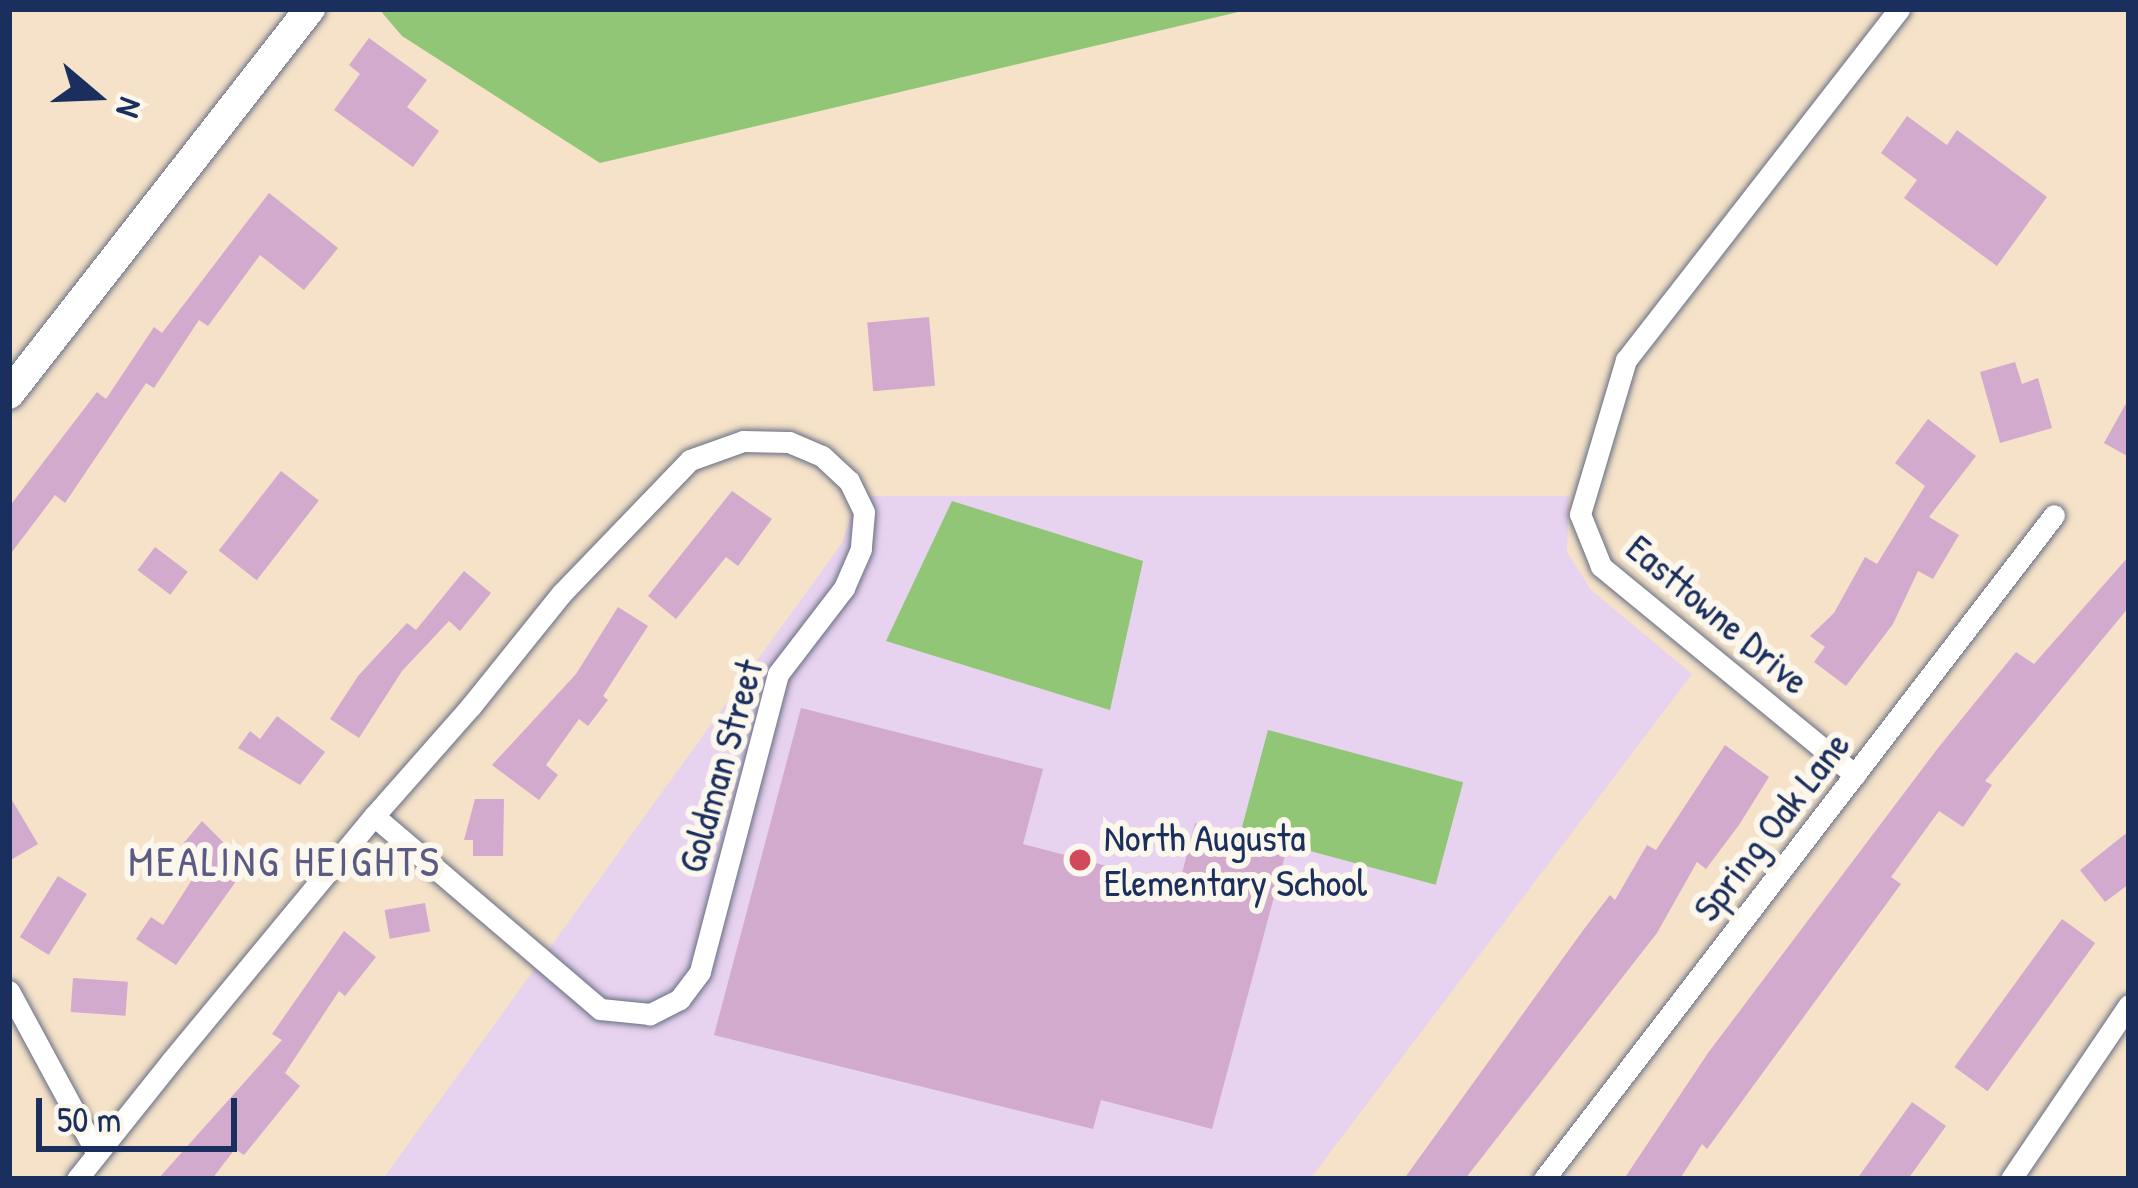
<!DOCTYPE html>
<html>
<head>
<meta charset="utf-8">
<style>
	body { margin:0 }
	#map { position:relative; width:2138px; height:1188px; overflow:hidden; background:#f5e2c8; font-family:"Patrick Hand",sans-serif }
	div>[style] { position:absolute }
	.built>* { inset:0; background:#e7d2ef }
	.green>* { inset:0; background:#91c677; transform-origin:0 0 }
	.building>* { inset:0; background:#d2aace; transform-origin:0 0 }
	.roads { filter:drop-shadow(0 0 3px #676e83) drop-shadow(0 0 3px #676e83) }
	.street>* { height:21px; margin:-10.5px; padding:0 10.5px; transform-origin:10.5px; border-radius:10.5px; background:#fff }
	.secondary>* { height:30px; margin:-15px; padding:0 15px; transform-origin:15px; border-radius:15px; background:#fff }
	.dots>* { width:33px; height:33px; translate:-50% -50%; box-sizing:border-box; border:6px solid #fbf7ec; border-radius:50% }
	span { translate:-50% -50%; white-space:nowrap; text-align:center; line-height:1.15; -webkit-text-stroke:12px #fbf7ec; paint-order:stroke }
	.street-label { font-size:39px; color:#1b2f5e }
	.poi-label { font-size:39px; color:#1b2f5e }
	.left { translate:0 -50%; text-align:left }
	.neighbourhood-label { font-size:42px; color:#5b5a85; letter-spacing:3px }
	.frame { position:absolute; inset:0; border:12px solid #1b2f5e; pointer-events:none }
	.north { position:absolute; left:36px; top:36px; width:120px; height:120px; -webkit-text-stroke:9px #fbf7ec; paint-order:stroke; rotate:109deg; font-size:33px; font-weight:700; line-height:48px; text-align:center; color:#1b2f5e }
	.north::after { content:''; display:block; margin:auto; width:42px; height:54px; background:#1b2f5e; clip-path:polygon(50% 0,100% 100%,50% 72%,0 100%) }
	.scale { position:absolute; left:36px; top:1098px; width:201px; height:54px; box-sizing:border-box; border:6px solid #1b2f5e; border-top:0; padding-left:15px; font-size:36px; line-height:42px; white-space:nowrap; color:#1b2f5e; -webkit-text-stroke:9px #fbf7ec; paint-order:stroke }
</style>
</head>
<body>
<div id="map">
	<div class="built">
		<i style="clip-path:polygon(858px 496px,1569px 496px,1567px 552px,1591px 590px,1692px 674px,1310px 1179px,383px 1179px,842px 543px)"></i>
	</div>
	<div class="green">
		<i style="clip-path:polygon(379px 9px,1251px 9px,600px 163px,402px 36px)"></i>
		<i style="clip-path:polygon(952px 501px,1143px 561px,1110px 710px,886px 641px)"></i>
		<i style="left:1268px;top:730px;width:202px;height:106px;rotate:15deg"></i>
	</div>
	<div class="building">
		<i style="clip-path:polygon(369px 38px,427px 80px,407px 107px,439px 131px,413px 167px,334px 110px,360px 74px,349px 65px)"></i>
		<i style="clip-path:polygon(1907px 116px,1947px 145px,1957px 130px,2047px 197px,1997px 266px,1904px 198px,1917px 180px,1881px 153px)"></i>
		<i style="clip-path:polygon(269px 193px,338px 248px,304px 290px,260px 255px,208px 326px,199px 320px,154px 388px,146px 383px,65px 503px,55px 495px,9px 556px,9px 507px,97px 392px,106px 399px,154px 327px,162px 333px)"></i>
		<i style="left:929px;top:317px;width:69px;height:62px;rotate:85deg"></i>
		<i style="clip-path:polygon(2015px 362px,2022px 384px,2038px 378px,2052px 428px,2000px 443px,1980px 372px)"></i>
		<i style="clip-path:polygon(2129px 398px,2129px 457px,2104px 443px)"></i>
		<i style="clip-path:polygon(1928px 419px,1976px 456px,1929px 517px,1959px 535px,1933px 579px,1918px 571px,1893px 624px,1846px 686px,1814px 662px,1825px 647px,1810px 636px,1834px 613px,1865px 557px,1877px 564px,1925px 486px,1895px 463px)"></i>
		<i style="left:281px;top:471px;width:48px;height:101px;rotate:38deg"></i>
		<i style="clip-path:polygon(732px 491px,772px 519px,738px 566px,726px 557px,676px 619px,648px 596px)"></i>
		<i style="left:155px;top:547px;width:41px;height:29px;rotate:37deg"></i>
		<i style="clip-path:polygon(2129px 556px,2129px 607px,1985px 781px,1992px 785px,1963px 827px,1939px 811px,1891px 877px,1901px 884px,1707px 1149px,1702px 1144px,1680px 1179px,1624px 1179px,1708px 1053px,1938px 748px,2016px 652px,2034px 664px)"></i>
		<i style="clip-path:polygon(464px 571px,491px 593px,460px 631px,449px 621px,402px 671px,359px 738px,330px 719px,358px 676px,407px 623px,416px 630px)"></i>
		<i style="clip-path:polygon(618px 607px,648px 626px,603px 696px,608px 700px,588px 726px,579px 719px,546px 765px,558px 775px,539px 800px,492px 765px,576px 674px)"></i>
		<i style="clip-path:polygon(801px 708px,1043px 769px,1023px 844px,1179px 885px,1195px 823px,1287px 848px,1212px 1129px,1101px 1100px,1093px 1129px,714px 1035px)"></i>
		<i style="clip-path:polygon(277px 716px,325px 752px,300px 785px,238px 748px,250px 731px,260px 739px)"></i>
		<i style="clip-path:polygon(1725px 745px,1769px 777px,1739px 825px,1706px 869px,1697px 862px,1657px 933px,1465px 1179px,1404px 1179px,1584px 929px,1610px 895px,1615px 900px,1647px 845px,1656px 850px)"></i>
		<i style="clip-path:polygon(9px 795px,38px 844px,9px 861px)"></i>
		<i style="clip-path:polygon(475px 799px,504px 799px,503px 856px,473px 856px,473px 840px,464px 840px)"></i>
		<i style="clip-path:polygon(202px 821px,247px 866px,176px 965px,136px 939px,151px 917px,163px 925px,195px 875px,173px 856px)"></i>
		<i style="clip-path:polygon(2129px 831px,2129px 884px,2105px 902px,2080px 870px)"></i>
		<i style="left:58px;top:876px;width:34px;height:72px;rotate:32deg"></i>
		<i style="left:425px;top:903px;width:29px;height:41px;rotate:80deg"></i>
		<i style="left:2062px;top:919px;width:41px;height:183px;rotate:36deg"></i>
		<i style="clip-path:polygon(344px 931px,376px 957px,345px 996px,339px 991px,285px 1073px,300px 1086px,244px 1155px,235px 1149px,212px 1179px,158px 1179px,282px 1040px,272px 1034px)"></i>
		<i style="left:73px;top:978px;width:55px;height:34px;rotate:4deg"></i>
		<i style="clip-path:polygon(1912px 1102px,1946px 1126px,1908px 1179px,1857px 1179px)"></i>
	</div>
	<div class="roads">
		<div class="street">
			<i style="left:1855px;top:775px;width:329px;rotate:-140.6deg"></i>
			<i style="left:1601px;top:566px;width:56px;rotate:-112deg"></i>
			<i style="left:1580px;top:514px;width:161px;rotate:-73.4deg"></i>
			<i style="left:1626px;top:360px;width:445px;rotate:-52.1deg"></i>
			<i style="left:9px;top:991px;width:185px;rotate:61.6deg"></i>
			<i style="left:77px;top:1179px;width:152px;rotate:-51.4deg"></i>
			<i style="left:172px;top:1060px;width:317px;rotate:-50.4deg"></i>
			<i style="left:374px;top:816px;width:147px;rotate:-48.6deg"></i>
			<i style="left:471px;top:706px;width:144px;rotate:-51.2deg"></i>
			<i style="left:561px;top:594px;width:186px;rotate:-46.1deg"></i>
			<i style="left:690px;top:460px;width:56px;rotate:-19.7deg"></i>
			<i style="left:743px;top:441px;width:46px;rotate:1.2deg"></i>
			<i style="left:789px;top:442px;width:36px;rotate:23deg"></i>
			<i style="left:822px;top:456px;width:37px;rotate:43deg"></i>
			<i style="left:849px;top:481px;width:34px;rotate:64deg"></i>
			<i style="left:864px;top:512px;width:37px;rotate:95deg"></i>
			<i style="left:861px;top:549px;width:43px;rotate:113.6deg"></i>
			<i style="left:844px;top:588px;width:108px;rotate:127.5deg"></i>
			<i style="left:778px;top:674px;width:308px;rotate:104.7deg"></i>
			<i style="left:700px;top:972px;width:34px;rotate:127deg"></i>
			<i style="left:680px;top:999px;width:34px;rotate:153deg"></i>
			<i style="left:650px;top:1014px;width:50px;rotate:-174.3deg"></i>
			<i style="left:600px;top:1009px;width:297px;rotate:-139.5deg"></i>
			<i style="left:1544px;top:1179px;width:837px;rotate:-52.47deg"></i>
			<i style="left:2011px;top:1179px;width:210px;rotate:-55.9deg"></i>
		</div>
		<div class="secondary">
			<i style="left:9px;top:394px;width:489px;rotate:-52deg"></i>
		</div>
	</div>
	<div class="dots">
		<i style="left:1080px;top:860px;background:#d1495b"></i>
	</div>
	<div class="street-label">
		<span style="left:1718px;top:614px;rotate:40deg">Easttowne Drive</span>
		<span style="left:720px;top:766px;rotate:-74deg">Goldman Street</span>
		<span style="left:1771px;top:826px;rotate:-52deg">Spring Oak Lane</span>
	</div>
	<div class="poi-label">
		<span class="left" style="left:1104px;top:860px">North Augusta<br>Elementary School</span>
	</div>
	<div class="neighbourhood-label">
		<span style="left:285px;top:861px">MEALING HEIGHTS</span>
	</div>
	<div class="frame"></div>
	<div class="north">N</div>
	<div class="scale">50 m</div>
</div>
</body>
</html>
